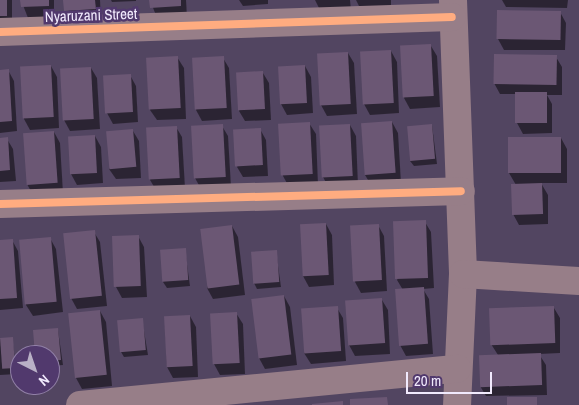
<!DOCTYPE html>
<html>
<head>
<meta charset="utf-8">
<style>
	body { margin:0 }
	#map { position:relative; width:579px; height:405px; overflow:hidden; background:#524561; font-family:"Archivo Narrow",sans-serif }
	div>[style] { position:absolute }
	.shadow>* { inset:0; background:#0007; transform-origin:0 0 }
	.building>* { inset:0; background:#6b5774; transform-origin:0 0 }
	.street>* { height:28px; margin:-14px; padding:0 14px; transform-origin:14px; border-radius:14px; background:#977e88 }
	.cycleway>* { height:8px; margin:-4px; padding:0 4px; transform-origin:4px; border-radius:4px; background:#ffac80 }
	span { translate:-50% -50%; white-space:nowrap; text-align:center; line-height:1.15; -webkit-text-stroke:5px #51396d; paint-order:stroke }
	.street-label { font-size:15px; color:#f1eafd }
	.north { position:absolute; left:10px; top:345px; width:50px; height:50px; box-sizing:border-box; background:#51396d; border:1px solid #9180a7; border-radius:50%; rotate:139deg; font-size:14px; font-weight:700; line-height:20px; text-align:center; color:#f1eafd }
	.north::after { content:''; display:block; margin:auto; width:18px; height:22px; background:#b9b0c6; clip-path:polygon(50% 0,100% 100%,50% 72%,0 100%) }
	.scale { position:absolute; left:406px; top:372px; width:86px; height:22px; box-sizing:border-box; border:2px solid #f1eafd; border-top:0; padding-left:6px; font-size:15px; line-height:18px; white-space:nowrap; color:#f1eafd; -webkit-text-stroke:4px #51396d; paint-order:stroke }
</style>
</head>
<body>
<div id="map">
	<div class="shadow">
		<i style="left:0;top:0;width:12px;height:26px"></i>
		<i style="clip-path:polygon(21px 0,54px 0,54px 16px,28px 18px)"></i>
		<i style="clip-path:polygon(65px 0,100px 0,101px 19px,71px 21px,65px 10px)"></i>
		<i style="clip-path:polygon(111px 0,136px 0,136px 1px,112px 2px)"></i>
		<i style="clip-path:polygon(150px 0,186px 0,187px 17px,157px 18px)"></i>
		<i style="clip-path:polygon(239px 0,268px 0,268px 4px,243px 6px)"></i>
		<i style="clip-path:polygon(315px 0,350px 0,351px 10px,321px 12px)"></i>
		<i style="clip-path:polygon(356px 0,391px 0,391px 10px,362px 12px)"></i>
		<i style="clip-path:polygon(502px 0,568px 0,567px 8px,506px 7px)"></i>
		<i style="clip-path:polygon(560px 12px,566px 23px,565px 50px,504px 50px,498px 39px)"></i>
		<i style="clip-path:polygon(431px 46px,437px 56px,440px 107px,410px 109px,404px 98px)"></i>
		<i style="clip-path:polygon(391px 51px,397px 62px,399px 113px,370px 115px,364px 104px)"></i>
		<i style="clip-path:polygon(348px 53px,354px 63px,357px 114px,327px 116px,321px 105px)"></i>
		<i style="clip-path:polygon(177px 57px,184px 68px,186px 119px,157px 120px,150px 110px)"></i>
		<i style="clip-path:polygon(556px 57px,562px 67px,562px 95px,547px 95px,552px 104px,552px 133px,523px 134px,517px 123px,516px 94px,500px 94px,494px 83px)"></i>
		<i style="clip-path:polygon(223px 58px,229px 68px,232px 119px,202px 121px,196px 110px)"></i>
		<i style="clip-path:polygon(51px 66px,57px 77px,59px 128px,30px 130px,24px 119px,21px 68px)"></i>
		<i style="clip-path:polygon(305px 66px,311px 77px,313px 113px,287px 115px,281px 104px)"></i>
		<i style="clip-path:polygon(91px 68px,97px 78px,100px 129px,70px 131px,64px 120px)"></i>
		<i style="clip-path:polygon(8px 70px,14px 81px,17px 131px,0 133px,0 71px)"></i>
		<i style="clip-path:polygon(263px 73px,269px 83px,271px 120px,245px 121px,239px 111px)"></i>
		<i style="clip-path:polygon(130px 75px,136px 86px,138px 122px,113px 124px,107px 113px,105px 77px)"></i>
		<i style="clip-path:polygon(392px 122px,398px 133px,401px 183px,371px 185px,365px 175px)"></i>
		<i style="clip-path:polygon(309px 123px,316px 134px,318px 185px,289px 187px,283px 176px,280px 125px)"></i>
		<i style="clip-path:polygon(350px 125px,356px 136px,358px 186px,329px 188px,323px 177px)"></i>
		<i style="clip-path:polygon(432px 125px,437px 164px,414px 166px,410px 161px)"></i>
		<i style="clip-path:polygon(222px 126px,228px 136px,231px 187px,201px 189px,195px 178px)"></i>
		<i style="clip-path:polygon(176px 127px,182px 137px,185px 188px,156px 190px,150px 180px)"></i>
		<i style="clip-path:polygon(260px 129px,266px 140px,268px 176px,243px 177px,237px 167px)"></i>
		<i style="clip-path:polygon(133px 131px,139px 141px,141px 178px,116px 179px,109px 169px)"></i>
		<i style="clip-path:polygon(54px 132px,60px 143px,63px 193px,33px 195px,27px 184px)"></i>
		<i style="clip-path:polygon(95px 136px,101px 147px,103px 183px,77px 185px,71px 174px)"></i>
		<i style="clip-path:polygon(561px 138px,567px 149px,567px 183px,541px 183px,548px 195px,548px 224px,519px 225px,513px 214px,516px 185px,509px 173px,509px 139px)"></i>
		<i style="clip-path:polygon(0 139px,7px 139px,13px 149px,16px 181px,0 182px)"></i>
		<i style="clip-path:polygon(425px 222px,431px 232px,434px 288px,423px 289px,429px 299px,433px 354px,406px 356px,400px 345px,403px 290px,397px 280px)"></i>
		<i style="clip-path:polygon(326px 224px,332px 235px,334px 285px,309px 287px,303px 276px)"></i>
		<i style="clip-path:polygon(378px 225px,384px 236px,387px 291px,361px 293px,355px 282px)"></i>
		<i style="clip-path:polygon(232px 226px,238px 237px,245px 295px,213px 299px,207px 288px)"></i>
		<i style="clip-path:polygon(94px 232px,100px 242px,107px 306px,77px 309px,71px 298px)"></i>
		<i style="clip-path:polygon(138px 236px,144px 247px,147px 297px,122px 298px,116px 287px,114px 237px)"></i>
		<i style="clip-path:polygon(50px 238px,56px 249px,63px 312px,33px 316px,26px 305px,20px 241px)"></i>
		<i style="clip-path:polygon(12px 240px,18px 251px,23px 308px,0 310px,0 241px)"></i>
		<i style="clip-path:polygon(185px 250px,190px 286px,167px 288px,163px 282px)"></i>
		<i style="clip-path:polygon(276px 251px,281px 287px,257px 289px,254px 283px)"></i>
		<i style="clip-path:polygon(284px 296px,290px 307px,297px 365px,265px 369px,259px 358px)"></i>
		<i style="clip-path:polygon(382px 300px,388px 310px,390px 354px,355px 356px,349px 345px,347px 302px)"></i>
		<i style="clip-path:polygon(337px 308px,343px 318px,346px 361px,311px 364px,304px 353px)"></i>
		<i style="clip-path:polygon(554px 308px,560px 318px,560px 353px,539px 354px,546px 365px,547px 395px,486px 396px,480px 386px,498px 355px,491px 344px)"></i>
		<i style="clip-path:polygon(100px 311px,106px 322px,112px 386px,82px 389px,76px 378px)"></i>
		<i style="clip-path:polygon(236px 313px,243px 324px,245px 374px,220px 375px,214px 364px)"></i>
		<i style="clip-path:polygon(190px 316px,196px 327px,198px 377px,173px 378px,167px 367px,165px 317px)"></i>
		<i style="clip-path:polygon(142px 319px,148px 355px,124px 357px,121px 352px)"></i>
		<i style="clip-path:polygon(58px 330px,63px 365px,50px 366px,50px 355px,36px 355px)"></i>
		<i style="clip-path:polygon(12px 338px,17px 374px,0 375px,0 339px)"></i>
	</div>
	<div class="building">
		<i style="left:0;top:0;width:7px;height:16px"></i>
		<i style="clip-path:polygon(20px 0,49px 0,49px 6px,21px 7px)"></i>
		<i style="clip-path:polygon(63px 0,95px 0,96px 9px,64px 11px)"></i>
		<i style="clip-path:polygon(149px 0,181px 0,181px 6px,150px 8px)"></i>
		<i style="left:497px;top:10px;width:64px;height:29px;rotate:1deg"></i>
		<i style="left:431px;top:44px;width:52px;height:31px;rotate:87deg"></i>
		<i style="left:391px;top:50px;width:53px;height:31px;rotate:87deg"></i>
		<i style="left:348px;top:52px;width:52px;height:31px;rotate:87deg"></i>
		<i style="left:494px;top:54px;width:63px;height:30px;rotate:1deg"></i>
		<i style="left:178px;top:56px;width:52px;height:32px;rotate:87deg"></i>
		<i style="left:224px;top:56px;width:52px;height:32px;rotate:87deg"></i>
		<i style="left:51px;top:65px;width:52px;height:31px;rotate:87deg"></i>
		<i style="left:305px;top:65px;width:38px;height:27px;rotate:87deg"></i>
		<i style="left:91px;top:67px;width:52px;height:31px;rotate:87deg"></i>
		<i style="clip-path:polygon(9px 69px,12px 121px,0 122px,0 70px)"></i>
		<i style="left:263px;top:71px;width:38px;height:27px;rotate:87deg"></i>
		<i style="left:131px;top:74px;width:38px;height:28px;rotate:87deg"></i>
		<i style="left:547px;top:92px;width:31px;height:32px;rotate:90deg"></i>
		<i style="left:392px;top:121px;width:52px;height:31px;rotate:86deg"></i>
		<i style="left:310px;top:122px;width:52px;height:32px;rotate:87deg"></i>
		<i style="left:223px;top:124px;width:53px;height:32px;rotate:87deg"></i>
		<i style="left:350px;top:124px;width:52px;height:31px;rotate:87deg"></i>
		<i style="left:432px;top:124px;width:35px;height:25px;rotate:85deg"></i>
		<i style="left:177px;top:126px;width:52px;height:31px;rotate:87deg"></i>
		<i style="left:261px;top:128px;width:37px;height:28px;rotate:87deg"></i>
		<i style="left:133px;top:129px;width:38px;height:27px;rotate:85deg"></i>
		<i style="left:54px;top:131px;width:52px;height:31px;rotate:86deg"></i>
		<i style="left:95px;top:135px;width:38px;height:27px;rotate:87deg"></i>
		<i style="clip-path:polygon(8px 137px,10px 170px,0 171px,0 138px)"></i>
		<i style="left:508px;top:137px;width:53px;height:36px"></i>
		<i style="left:542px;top:183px;width:31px;height:31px;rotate:88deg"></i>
		<i style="left:426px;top:220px;width:58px;height:33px;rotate:88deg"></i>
		<i style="left:326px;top:223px;width:52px;height:26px;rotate:87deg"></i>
		<i style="left:379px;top:224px;width:56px;height:29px;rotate:87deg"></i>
		<i style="left:232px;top:225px;width:60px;height:32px;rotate:83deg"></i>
		<i style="left:95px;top:230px;width:66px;height:32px;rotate:84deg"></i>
		<i style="left:139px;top:235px;width:51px;height:27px;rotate:88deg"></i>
		<i style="left:51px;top:237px;width:65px;height:32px;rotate:85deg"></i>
		<i style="clip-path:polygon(13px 239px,17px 298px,0 299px,0 240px)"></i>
		<i style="left:186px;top:248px;width:32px;height:26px;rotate:86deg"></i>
		<i style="left:277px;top:250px;width:32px;height:26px;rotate:86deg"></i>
		<i style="left:424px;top:287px;width:57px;height:29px;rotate:86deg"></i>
		<i style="left:284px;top:295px;width:60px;height:33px;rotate:83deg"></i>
		<i style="left:382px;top:298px;width:45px;height:37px;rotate:86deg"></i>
		<i style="left:338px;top:306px;width:45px;height:37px;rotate:86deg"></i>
		<i style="left:554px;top:306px;width:37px;height:65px;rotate:88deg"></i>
		<i style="left:100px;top:310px;width:65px;height:32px;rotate:84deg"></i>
		<i style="left:237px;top:312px;width:51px;height:27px;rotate:87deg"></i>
		<i style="left:190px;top:315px;width:51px;height:26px;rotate:87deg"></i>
		<i style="left:143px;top:318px;width:32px;height:26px;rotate:85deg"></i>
		<i style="clip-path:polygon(58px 328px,61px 360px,50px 361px,50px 355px,35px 355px,33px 330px)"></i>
		<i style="left:13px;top:337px;width:31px;height:13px;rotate:86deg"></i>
		<i style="left:541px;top:353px;width:32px;height:62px;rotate:88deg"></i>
		<i style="clip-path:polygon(387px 397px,388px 405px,350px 405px,350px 399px)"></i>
		<i style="left:507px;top:397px;width:30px;height:8px"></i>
		<i style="clip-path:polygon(343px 401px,343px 405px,312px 405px,312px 404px)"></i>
	</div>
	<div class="street">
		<i style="left:453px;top:0;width:274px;rotate:87.9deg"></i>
		<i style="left:463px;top:274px;width:131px;rotate:92.6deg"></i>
		<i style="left:0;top:32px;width:452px;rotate:-1.9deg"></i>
		<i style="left:0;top:204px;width:461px;rotate:-1.6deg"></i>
		<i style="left:463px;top:274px;width:116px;rotate:3.5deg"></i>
		<i style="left:80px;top:405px;width:379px;rotate:-5.5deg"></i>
	</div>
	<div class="cycleway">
		<i style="left:0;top:32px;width:452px;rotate:-1.9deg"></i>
		<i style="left:0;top:204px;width:461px;rotate:-1.6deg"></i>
	</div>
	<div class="street-label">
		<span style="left:91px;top:15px;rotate:-2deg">Nyaruzani Street</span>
	</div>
	<div class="north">N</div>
	<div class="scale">20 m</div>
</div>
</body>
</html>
